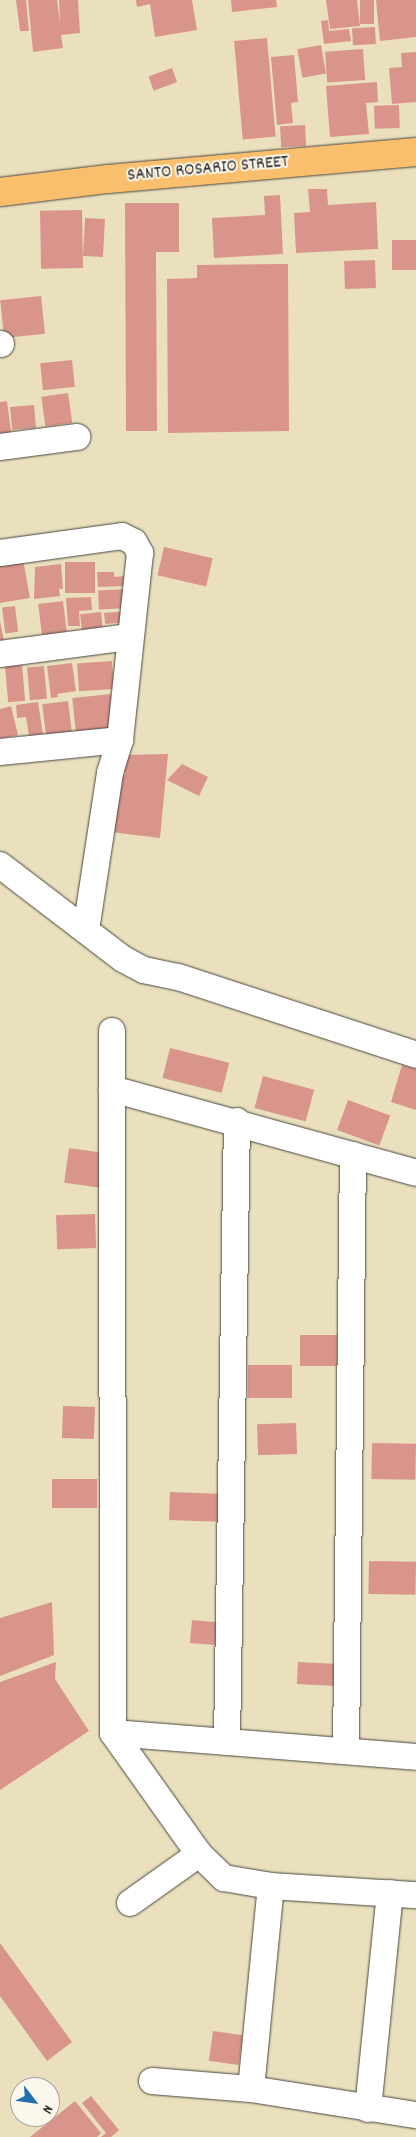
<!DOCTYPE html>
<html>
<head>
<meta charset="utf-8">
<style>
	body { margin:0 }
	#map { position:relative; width:416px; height:2137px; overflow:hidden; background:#ebe0bd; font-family:Dekko,sans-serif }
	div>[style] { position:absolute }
	.building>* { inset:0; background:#d9958c; transform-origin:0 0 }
	.roads { filter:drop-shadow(0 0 1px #484641) drop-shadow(0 0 1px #484641) }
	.minor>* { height:26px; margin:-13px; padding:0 13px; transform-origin:13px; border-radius:13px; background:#fff }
	.primary>* { height:28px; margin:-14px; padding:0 14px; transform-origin:14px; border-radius:14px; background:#f9bf6d }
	span { translate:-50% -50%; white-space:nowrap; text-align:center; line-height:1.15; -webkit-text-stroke:4px #fbf7ec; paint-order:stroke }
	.street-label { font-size:18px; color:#2b2b2b }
	.north { position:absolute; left:10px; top:2077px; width:50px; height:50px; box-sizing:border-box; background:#fbf7ec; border:1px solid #a8a59f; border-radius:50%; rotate:120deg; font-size:14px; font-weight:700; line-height:20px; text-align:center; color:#2b2b2b }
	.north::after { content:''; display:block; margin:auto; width:18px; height:22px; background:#1f6fb2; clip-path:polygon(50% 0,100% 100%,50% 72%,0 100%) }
</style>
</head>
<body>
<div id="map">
	<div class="building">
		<i style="clip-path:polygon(16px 0,26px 0,29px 31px,20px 31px)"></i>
		<i style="clip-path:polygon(28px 0,57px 0,60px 23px,59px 0,78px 0,80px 33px,61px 35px,63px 48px,33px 52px)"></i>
		<i style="clip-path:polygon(136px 0,192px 0,197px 30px,155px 37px,150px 4px,137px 7px)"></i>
		<i style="clip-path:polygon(231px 0,276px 0,277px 7px,232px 12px)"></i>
		<i style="clip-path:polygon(326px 0,357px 0,360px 26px,330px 29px)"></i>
		<i style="left:360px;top:0;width:14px;height:24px"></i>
		<i style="clip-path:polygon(376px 0,416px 0,416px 37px,380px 41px)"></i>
		<i style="clip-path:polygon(328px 20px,329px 31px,349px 29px,351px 41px,324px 44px,321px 21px)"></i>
		<i style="left:375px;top:27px;width:17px;height:23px;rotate:87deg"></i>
		<i style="left:267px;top:38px;width:99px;height:33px;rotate:85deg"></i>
		<i style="left:321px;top:45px;width:29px;height:24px;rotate:80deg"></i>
		<i style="left:363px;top:49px;width:31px;height:38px;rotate:86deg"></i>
		<i style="clip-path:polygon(416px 52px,416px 102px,392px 104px,389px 68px,402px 67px,401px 53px)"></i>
		<i style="clip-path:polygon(294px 55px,298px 102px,291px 103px,293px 123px,277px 125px,271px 57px)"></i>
		<i style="left:172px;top:68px;width:15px;height:25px;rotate:70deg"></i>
		<i style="clip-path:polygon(377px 82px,378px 102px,366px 103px,369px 134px,330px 137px,326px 86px)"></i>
		<i style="left:399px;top:105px;width:23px;height:25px;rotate:88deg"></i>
		<i style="left:305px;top:125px;width:21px;height:25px;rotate:87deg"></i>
		<i style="clip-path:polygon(308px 189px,327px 189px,328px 205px,376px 202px,378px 249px,296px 253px,294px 213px,310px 212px)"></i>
		<i style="clip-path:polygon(280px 195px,283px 254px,214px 258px,212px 218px,265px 215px,264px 196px)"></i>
		<i style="clip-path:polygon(125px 203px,179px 203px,179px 252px,156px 252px,157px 431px,126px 431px)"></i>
		<i style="left:82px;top:210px;width:58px;height:42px;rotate:89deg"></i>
		<i style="left:85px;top:218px;width:20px;height:38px;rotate:3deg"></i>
		<i style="left:416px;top:240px;width:30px;height:24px;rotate:90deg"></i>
		<i style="left:375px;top:260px;width:28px;height:31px;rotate:88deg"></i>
		<i style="clip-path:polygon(288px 264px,289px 431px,168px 433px,167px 279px,197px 278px,197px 265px)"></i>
		<i style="left:41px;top:296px;width:38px;height:41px;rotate:84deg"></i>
		<i style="left:72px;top:360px;width:27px;height:32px;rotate:84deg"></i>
		<i style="left:68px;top:393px;width:30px;height:27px;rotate:82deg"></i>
		<i style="clip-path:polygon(7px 401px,12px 439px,0 440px,0 402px)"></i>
		<i style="left:34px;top:405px;width:23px;height:24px;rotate:85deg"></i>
		<i style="left:164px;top:547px;width:50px;height:29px;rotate:13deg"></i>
		<i style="clip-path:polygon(23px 559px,30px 598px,0 603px,0 563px)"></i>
		<i style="left:95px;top:562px;width:31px;height:30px;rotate:90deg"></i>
		<i style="clip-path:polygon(61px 564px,63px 589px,59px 589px,60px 596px,34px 599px,35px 567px)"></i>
		<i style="clip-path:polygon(97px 572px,114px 572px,114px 577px,125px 576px,125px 586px,98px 587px)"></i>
		<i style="left:128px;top:589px;width:19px;height:30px;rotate:87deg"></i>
		<i style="clip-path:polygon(91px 597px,92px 610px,79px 611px,80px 626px,68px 626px,66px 598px)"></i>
		<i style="left:63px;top:601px;width:31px;height:25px;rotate:83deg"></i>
		<i style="left:15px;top:606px;width:26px;height:13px;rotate:83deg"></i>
		<i style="left:127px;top:611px;width:11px;height:23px;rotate:85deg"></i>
		<i style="left:101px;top:612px;width:20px;height:21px;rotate:84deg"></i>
		<i style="clip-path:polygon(0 621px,5px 646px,0 647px)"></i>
		<i style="left:112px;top:661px;width:28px;height:35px;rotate:86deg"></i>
		<i style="clip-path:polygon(72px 663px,76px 691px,57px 694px,58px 697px,51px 698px,47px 666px)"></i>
		<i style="left:22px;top:665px;width:36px;height:17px;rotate:85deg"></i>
		<i style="left:44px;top:666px;width:33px;height:17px;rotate:85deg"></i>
		<i style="left:111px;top:694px;width:37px;height:39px;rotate:84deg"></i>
		<i style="left:68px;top:701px;width:33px;height:26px;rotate:83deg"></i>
		<i style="clip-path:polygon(38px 702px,43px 734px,29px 736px,26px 717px,17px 718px,16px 705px)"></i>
		<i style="clip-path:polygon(11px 706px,18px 735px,0 739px,0 709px)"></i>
		<i style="clip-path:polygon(168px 754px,160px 838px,103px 831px,110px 773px,126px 775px,117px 755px)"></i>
		<i style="clip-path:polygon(182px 764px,208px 777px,199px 796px,167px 780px)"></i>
		<i style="left:170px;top:1048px;width:61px;height:31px;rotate:14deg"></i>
		<i style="clip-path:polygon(402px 1065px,416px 1069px,416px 1110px,391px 1102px)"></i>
		<i style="left:263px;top:1076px;width:53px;height:33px;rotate:15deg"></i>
		<i style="left:348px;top:1100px;width:45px;height:32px;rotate:20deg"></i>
		<i style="left:69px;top:1148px;width:37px;height:35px;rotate:8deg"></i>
		<i style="left:95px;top:1214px;width:34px;height:39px;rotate:88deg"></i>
		<i style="left:337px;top:1335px;width:31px;height:37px;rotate:90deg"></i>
		<i style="left:248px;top:1365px;width:44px;height:33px"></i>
		<i style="left:63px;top:1406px;width:32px;height:32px;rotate:2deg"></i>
		<i style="left:296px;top:1423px;width:31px;height:39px;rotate:88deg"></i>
		<i style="left:372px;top:1443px;width:44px;height:36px;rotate:1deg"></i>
		<i style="left:52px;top:1479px;width:45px;height:29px"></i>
		<i style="left:170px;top:1492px;width:49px;height:28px;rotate:2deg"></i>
		<i style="left:369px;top:1561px;width:47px;height:33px;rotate:1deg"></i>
		<i style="clip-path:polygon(52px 1602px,54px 1655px,0 1676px,0 1618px)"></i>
		<i style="left:192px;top:1620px;width:25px;height:23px;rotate:5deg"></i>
		<i style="clip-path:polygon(56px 1662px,55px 1679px,89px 1731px,0 1790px,0 1682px)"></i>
		<i style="left:298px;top:1662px;width:39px;height:22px;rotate:3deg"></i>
		<i style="clip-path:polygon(0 1943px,72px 2042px,47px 2061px,0 1996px)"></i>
		<i style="left:213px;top:2031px;width:30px;height:30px;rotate:8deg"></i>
		<i style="clip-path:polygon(91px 2096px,119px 2130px,111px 2137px,101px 2137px,106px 2133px,82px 2103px)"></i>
		<i style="clip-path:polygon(75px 2101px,101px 2133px,97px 2137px,30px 2137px)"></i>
	</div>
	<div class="roads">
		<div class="minor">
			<i style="left:0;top:344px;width:1px"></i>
			<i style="left:0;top:447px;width:78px;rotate:-7.4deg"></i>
			<i style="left:0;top:553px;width:123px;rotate:-7.9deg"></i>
			<i style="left:122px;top:536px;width:13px;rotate:27deg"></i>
			<i style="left:134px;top:542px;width:13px;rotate:61deg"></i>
			<i style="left:140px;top:553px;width:188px;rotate:96.1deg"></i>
			<i style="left:120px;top:740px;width:34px;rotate:107deg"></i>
			<i style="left:110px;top:773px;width:159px;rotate:98.7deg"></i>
			<i style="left:0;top:654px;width:131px;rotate:-7.5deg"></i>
			<i style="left:0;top:752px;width:121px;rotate:-5.7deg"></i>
			<i style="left:0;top:865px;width:155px;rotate:37.4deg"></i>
			<i style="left:123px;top:959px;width:24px;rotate:28deg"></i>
			<i style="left:144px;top:970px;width:35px;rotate:12deg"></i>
			<i style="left:178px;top:977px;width:250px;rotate:18.1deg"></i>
			<i style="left:112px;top:1031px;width:702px;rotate:89.92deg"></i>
			<i style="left:113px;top:1733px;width:148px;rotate:54.6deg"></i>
			<i style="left:199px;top:1854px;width:35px;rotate:44deg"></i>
			<i style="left:224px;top:1878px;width:48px;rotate:9.7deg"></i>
			<i style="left:271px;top:1886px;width:145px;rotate:3.6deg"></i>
			<i style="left:112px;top:1089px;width:315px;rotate:15.4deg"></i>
			<i style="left:113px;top:1733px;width:304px;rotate:4.5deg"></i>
			<i style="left:227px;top:1742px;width:621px;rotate:-89.08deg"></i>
			<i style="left:346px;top:1751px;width:596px;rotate:-89.33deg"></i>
			<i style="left:130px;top:1903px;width:85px;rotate:-35.4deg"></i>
			<i style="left:152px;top:2081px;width:99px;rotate:4.6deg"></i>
			<i style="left:251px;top:2089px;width:167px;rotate:9deg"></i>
			<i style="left:251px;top:2089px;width:204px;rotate:-84.4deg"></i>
			<i style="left:368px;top:2109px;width:217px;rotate:-84.2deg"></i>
		</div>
		<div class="primary">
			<i style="left:0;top:192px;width:109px;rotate:-6.9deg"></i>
			<i style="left:108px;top:179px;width:309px;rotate:-5deg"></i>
		</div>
	</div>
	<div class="street-label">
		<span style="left:208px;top:170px;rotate:-5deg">SANTO ROSARIO STREET</span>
	</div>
	<div class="north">N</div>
</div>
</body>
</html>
